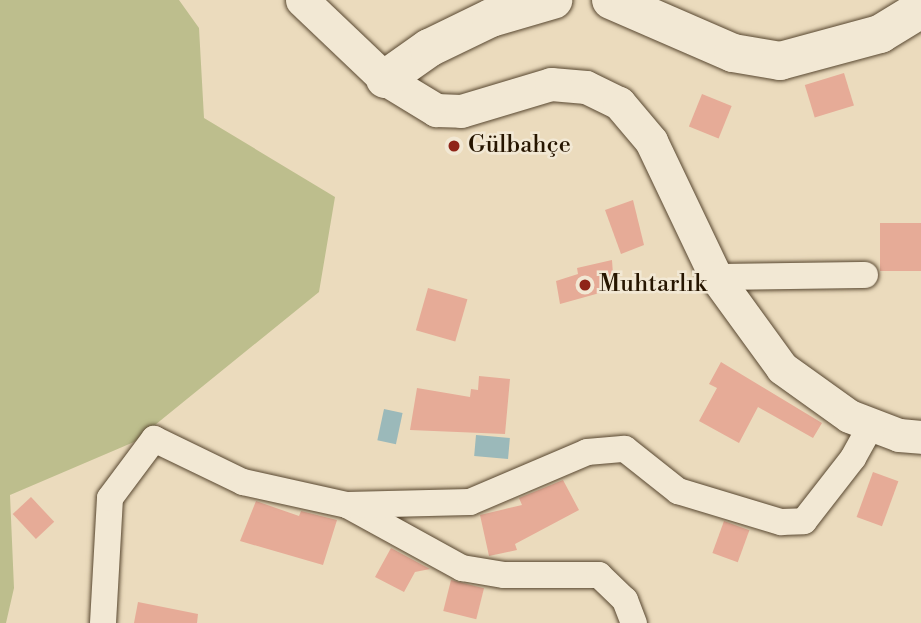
<!DOCTYPE html>
<html>
<head>
<meta charset="utf-8">
<style>
	body { margin:0 }
	#map { position:relative; width:921px; height:623px; overflow:hidden; background:#ebdbbd; font-family:"Libre Bodoni",serif }
	div>[style] { position:absolute }
	.green>* { inset:0; background:#bdbe8d }
	.water>* { inset:0; background:#9bb9ba; transform-origin:0 0 }
	.building>* { inset:0; background:#e6ab97; transform-origin:0 0 }
	.roads { filter:drop-shadow(0 0 2px #57462f) drop-shadow(0 0 2px #57462f) }
	.minor>* { height:26px; margin:-13px; padding:0 13px; transform-origin:13px; border-radius:13px; background:#f2e8d4 }
	.tertiary>* { height:33px; margin:-16.5px; padding:0 16.5px; transform-origin:16.5px; border-radius:16.5px; background:#f2e8d4 }
	.secondary>* { height:38px; margin:-19px; padding:0 19px; transform-origin:19px; border-radius:19px; background:#f2e8d4 }
	.dots>* { width:19px; height:19px; translate:-50% -50%; box-sizing:border-box; border:4px solid #f2e8d4; border-radius:50% }
	span { translate:-50% -50%; white-space:nowrap; text-align:center; line-height:1.15; -webkit-text-stroke:5px #f2e8d4; paint-order:stroke }
	.poi-label { font-size:24px; color:#261500 }
	.left { translate:0 -50%; text-align:left }
</style>
</head>
<body>
<div id="map">
	<div class="green">
		<i style="clip-path:polygon(0 0,179px 0,199px 28px,204px 118px,335px 197px,319px 292px,134px 442px,10px 495px,14px 588px,6px 623px,0 623px)"></i>
	</div>
	<div class="water">
		<i style="left:384px;top:409px;width:19px;height:32px;rotate:12deg"></i>
		<i style="left:476px;top:435px;width:34px;height:21px;rotate:5deg"></i>
	</div>
	<div class="building">
		<i style="left:844px;top:73px;width:34px;height:41px;rotate:73deg"></i>
		<i style="left:702px;top:94px;width:32px;height:35px;rotate:22deg"></i>
		<i style="clip-path:polygon(633px 200px,644px 245px,621px 254px,605px 210px)"></i>
		<i style="left:921px;top:223px;width:48px;height:41px;rotate:90deg"></i>
		<i style="clip-path:polygon(612px 260px,614px 289px,560px 304px,556px 281px,578px 274px,577px 268px)"></i>
		<i style="left:428px;top:288px;width:41px;height:44px;rotate:16deg"></i>
		<i style="clip-path:polygon(721px 362px,822px 423px,813px 438px,758px 407px,739px 443px,699px 421px,717px 388px,709px 384px)"></i>
		<i style="clip-path:polygon(479px 376px,510px 379px,505px 434px,410px 430px,417px 388px,470px 397px,471px 389px,478px 390px)"></i>
		<i style="left:873px;top:472px;width:27px;height:48px;rotate:20deg"></i>
		<i style="clip-path:polygon(563px 480px,579px 510px,515px 544px,517px 550px,489px 556px,480px 515px,522px 505px,519px 498px)"></i>
		<i style="left:31px;top:497px;width:34px;height:25px;rotate:47deg"></i>
		<i style="clip-path:polygon(256px 501px,299px 516px,301px 511px,337px 520px,323px 565px,240px 541px)"></i>
		<i style="left:724px;top:521px;width:27px;height:34px;rotate:20deg"></i>
		<i style="clip-path:polygon(391px 548px,430px 569px,415px 572px,404px 592px,375px 577px)"></i>
		<i style="left:451px;top:580px;width:34px;height:32px;rotate:14deg"></i>
		<i style="clip-path:polygon(138px 602px,198px 614px,197px 623px,134px 623px)"></i>
	</div>
	<div class="roads">
		<div class="minor">
			<i style="left:716px;top:277px;width:149px;rotate:-0.8deg"></i>
			<i style="left:349px;top:506px;width:129px;rotate:28.8deg"></i>
			<i style="left:462px;top:568px;width:43px;rotate:9.5deg"></i>
			<i style="left:504px;top:575px;width:95px"></i>
			<i style="left:599px;top:575px;width:36px;rotate:44deg"></i>
			<i style="left:625px;top:600px;width:25px;rotate:69deg"></i>
			<i style="left:103px;top:623px;width:125px;rotate:-86.8deg"></i>
			<i style="left:110px;top:498px;width:74px;rotate:-53.3deg"></i>
			<i style="left:154px;top:439px;width:99px;rotate:25.8deg"></i>
			<i style="left:243px;top:482px;width:107px;rotate:12.5deg"></i>
			<i style="left:347px;top:505px;width:123px;rotate:-1.4deg"></i>
			<i style="left:470px;top:502px;width:127px;rotate:-23.1deg"></i>
			<i style="left:587px;top:452px;width:38px;rotate:-5deg"></i>
			<i style="left:625px;top:449px;width:68px;rotate:38.4deg"></i>
			<i style="left:678px;top:491px;width:108px;rotate:16.8deg"></i>
			<i style="left:781px;top:522px;width:23px;rotate:-2deg"></i>
			<i style="left:804px;top:521px;width:80px;rotate:-52.1deg"></i>
			<i style="left:853px;top:458px;width:37px;rotate:-61deg"></i>
		</div>
		<div class="tertiary">
			<i style="left:302px;top:0;width:115px;rotate:43.6deg"></i>
			<i style="left:385px;top:79px;width:60px;rotate:31.3deg"></i>
			<i style="left:436px;top:110px;width:25px;rotate:2deg"></i>
			<i style="left:461px;top:111px;width:94px;rotate:-16.7deg"></i>
			<i style="left:551px;top:84px;width:35px;rotate:5deg"></i>
			<i style="left:586px;top:87px;width:37px;rotate:26deg"></i>
			<i style="left:619px;top:103px;width:50px;rotate:49.9deg"></i>
			<i style="left:651px;top:141px;width:151px;rotate:64.5deg"></i>
			<i style="left:716px;top:277px;width:112px;rotate:54deg"></i>
			<i style="left:782px;top:368px;width:82px;rotate:35.6deg"></i>
			<i style="left:849px;top:416px;width:53px;rotate:20.8deg"></i>
			<i style="left:899px;top:435px;width:22px;rotate:5deg"></i>
		</div>
		<div class="secondary">
			<i style="left:611px;top:0;width:133px;rotate:23.5deg"></i>
			<i style="left:733px;top:53px;width:48px;rotate:9.7deg"></i>
			<i style="left:780px;top:61px;width:104px;rotate:-15.1deg"></i>
			<i style="left:880px;top:34px;width:48px;rotate:-31.4deg"></i>
			<i style="left:385px;top:79px;width:54px;rotate:-35.2deg"></i>
			<i style="left:429px;top:48px;width:69px;rotate:-25.8deg"></i>
			<i style="left:491px;top:18px;width:65px;rotate:-16.2deg"></i>
		</div>
	</div>
	<div class="dots">
		<i style="left:454px;top:146px;background:#8f2418"></i>
		<i style="left:585px;top:285px;background:#8f2418"></i>
	</div>
	<div class="poi-label">
		<span class="left" style="left:468px;top:146px">Gülbahçe</span>
		<span class="left" style="left:599px;top:285px">Muhtarlık</span>
	</div>
</div>
</body>
</html>
